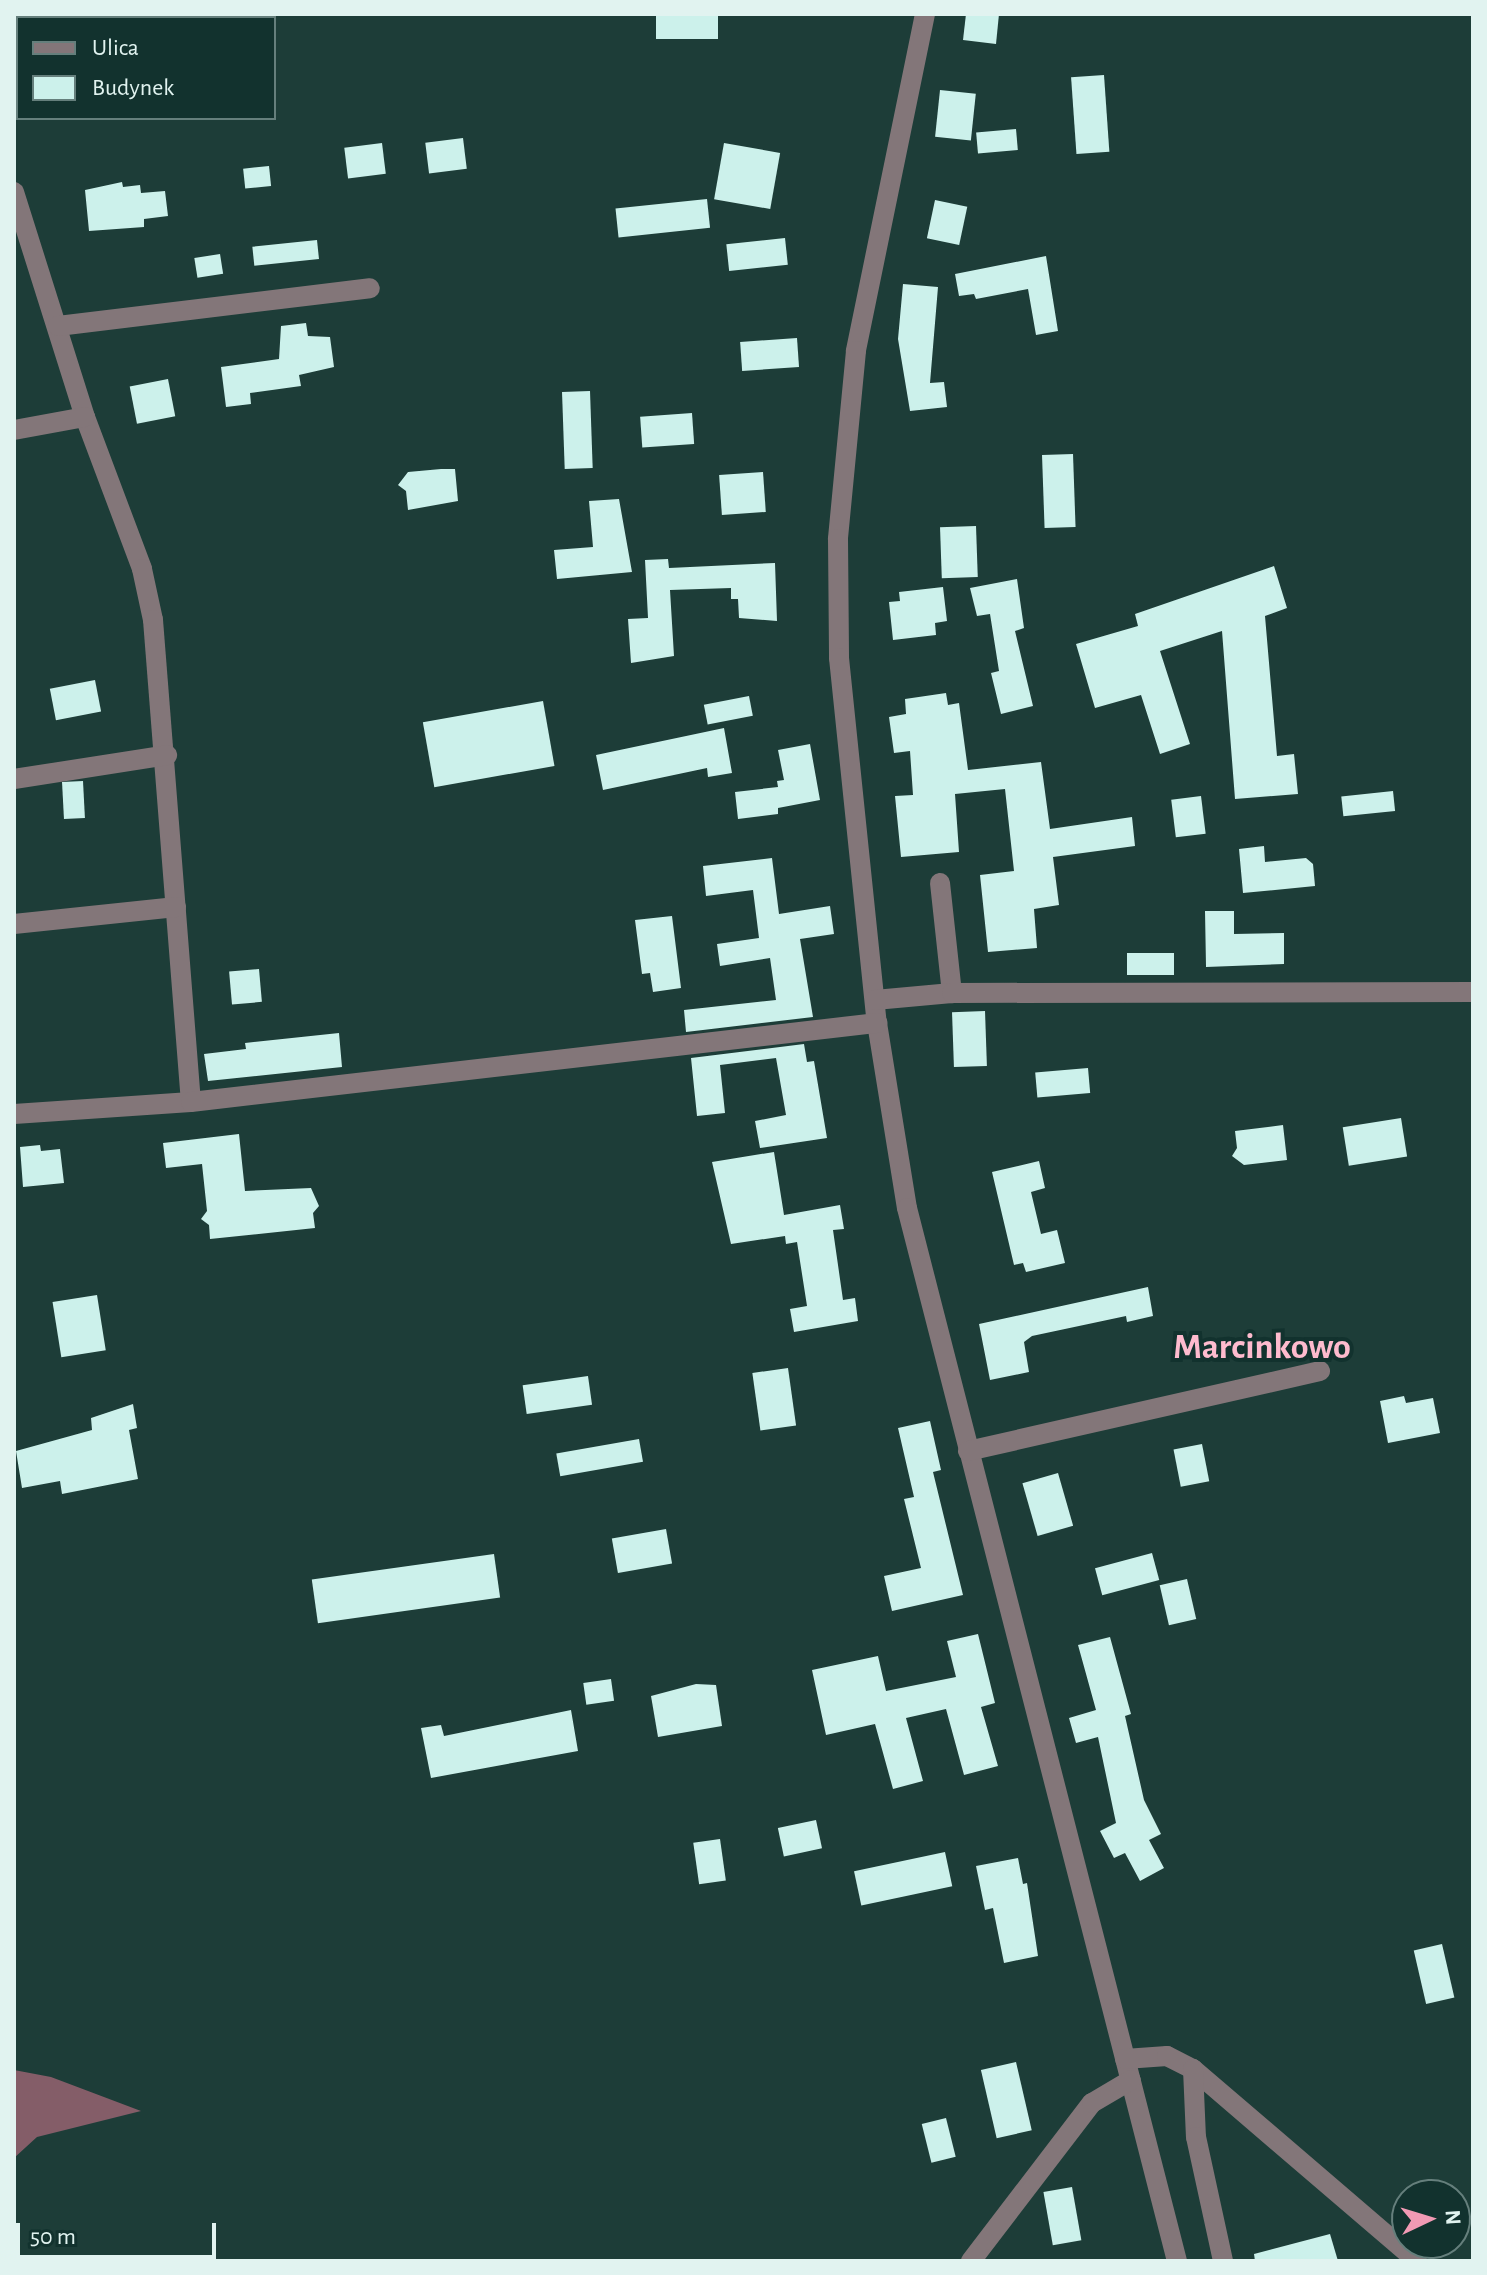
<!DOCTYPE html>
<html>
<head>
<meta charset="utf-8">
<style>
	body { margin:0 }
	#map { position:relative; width:1487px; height:2275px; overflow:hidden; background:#1d3d38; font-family:"Alegreya Sans",sans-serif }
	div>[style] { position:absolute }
	.forest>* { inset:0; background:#845d68 }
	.building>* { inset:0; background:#ccf1eb; transform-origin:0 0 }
	.minor>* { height:20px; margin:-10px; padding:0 10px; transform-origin:10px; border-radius:10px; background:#837679 }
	span { translate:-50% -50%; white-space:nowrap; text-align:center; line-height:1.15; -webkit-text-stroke:8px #12322e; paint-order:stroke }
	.quarter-label { font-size:36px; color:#febbce; font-weight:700 }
	.frame { position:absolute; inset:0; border:16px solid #e1f3f0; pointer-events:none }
	.legend { position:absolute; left:16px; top:16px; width:260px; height:104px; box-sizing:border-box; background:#12322e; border:2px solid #657f7c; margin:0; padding:10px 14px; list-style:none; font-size:24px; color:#e1f3f0 }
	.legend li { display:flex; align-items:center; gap:16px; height:40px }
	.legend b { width:40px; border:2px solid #657f7c }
	.north { position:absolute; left:1391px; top:2179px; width:80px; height:80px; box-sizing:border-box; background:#12322e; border:2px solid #657f7c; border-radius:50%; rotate:86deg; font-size:22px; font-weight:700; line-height:32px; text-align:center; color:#e1f3f0 }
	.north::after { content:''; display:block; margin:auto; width:28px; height:36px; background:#f19ab4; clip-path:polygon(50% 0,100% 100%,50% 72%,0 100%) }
	.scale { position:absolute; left:16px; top:2223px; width:200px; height:36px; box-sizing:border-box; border:4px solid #e1f3f0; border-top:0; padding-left:10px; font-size:24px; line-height:28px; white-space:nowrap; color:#e1f3f0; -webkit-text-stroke:6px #12322e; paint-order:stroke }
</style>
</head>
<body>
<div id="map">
	<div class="forest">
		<i style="clip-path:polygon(14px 2070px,51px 2077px,141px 2111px,37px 2137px,14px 2158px)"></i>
	</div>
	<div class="building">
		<i style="left:656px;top:14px;width:62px;height:25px"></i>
		<i style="clip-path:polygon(966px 14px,999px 14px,996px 44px,963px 40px)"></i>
		<i style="left:1104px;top:75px;width:77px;height:33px;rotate:86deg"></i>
		<i style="left:940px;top:90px;width:36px;height:47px;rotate:6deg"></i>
		<i style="left:1016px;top:129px;width:21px;height:40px;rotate:85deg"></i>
		<i style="left:463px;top:138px;width:31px;height:38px;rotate:83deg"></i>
		<i style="left:382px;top:143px;width:31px;height:38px;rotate:83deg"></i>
		<i style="left:724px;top:143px;width:57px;height:57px;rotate:10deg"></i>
		<i style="left:269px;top:166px;width:20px;height:26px;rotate:84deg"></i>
		<i style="clip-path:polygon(122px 182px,123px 187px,140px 185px,141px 193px,165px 191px,168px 216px,144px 219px,144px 227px,89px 231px,85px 190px)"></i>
		<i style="left:707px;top:199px;width:29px;height:92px;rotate:84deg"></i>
		<i style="left:935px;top:200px;width:33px;height:39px;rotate:12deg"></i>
		<i style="left:785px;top:238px;width:27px;height:59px;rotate:84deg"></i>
		<i style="left:317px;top:240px;width:19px;height:65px;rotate:84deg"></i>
		<i style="left:220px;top:254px;width:20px;height:26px;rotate:81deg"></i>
		<i style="clip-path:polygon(1046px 256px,1058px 331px,1036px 335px,1028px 289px,976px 299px,974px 294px,959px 296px,955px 274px)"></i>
		<i style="clip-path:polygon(903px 284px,938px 287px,930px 383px,944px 382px,947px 407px,910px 411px,898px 339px)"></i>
		<i style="clip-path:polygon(306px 323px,308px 336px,330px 337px,334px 367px,299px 375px,301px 386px,250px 393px,251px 404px,226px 407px,221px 367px,279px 359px,281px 326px)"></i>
		<i style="left:797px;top:338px;width:29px;height:57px;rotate:86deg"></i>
		<i style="left:168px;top:379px;width:38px;height:39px;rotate:79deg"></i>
		<i style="left:590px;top:391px;width:77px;height:28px;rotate:88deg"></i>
		<i style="left:692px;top:413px;width:31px;height:52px;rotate:86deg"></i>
		<i style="left:1073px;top:454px;width:73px;height:31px;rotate:88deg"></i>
		<i style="clip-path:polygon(441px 469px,455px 469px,458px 501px,408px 510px,406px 491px,398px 485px,408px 472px)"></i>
		<i style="left:763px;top:472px;width:40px;height:44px;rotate:86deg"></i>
		<i style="clip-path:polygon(619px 499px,632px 572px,557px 579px,554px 550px,593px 547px,589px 501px)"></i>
		<i style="left:976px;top:526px;width:51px;height:36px;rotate:88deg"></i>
		<i style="clip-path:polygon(668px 559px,669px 568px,775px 563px,777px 621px,739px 618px,738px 599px,731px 599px,731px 588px,670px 590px,674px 656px,631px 663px,628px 619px,648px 618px,645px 560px)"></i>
		<i style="clip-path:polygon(1274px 566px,1287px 608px,1265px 616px,1277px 756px,1294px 754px,1298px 794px,1235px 799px,1222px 631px,1160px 651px,1190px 744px,1160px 754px,1141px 695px,1095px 708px,1076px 644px,1138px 626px,1135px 614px)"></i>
		<i style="clip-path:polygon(1017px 579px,1024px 628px,1015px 631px,1033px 706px,1001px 714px,991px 673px,999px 671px,990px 614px,977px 616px,970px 588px)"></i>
		<i style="clip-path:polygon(943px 587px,947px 621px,935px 623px,936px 635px,893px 640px,889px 602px,900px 601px,899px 592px)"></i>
		<i style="left:95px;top:680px;width:32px;height:46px;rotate:79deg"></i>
		<i style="clip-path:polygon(946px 693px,948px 705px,959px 703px,968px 770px,1041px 762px,1050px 829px,1132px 817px,1135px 846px,1053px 857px,1059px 905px,1034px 909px,1037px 948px,988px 952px,980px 875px,1014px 871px,1005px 789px,955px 794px,959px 852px,901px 857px,895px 796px,913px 795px,910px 751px,894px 753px,889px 717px,906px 714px,905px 699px)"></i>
		<i style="left:749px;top:696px;width:20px;height:46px;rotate:79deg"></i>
		<i style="left:543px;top:701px;width:66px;height:122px;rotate:80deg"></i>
		<i style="clip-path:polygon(724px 728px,732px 773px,708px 777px,707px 768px,603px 790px,596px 755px)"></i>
		<i style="clip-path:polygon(810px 744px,820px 800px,778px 808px,778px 814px,738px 819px,735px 792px,778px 787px,777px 781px,784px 780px,778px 750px)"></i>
		<i style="left:83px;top:781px;width:37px;height:21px;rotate:87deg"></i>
		<i style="left:1393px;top:791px;width:20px;height:52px;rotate:84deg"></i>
		<i style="left:1201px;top:796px;width:38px;height:30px;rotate:83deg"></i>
		<i style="clip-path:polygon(1264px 846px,1265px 862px,1306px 858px,1313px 864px,1315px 886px,1243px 893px,1239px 849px)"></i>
		<i style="clip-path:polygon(772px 858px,779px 914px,830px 906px,834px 934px,800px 939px,813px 1017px,686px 1032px,684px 1010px,776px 1000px,770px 958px,720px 966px,717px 944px,759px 938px,753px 890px,706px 896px,703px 866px)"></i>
		<i style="clip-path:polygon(1205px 911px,1234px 911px,1234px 934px,1284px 933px,1284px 964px,1206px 967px)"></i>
		<i style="clip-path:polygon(672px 916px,681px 988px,653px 992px,650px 973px,642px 974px,635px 920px)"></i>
		<i style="left:1127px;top:953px;width:47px;height:22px"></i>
		<i style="left:259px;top:969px;width:33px;height:30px;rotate:85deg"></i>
		<i style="left:985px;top:1011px;width:55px;height:33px;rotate:88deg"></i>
		<i style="clip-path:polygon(339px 1033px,342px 1067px,208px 1081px,204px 1054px,246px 1049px,245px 1043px)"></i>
		<i style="clip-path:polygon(804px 1044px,807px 1062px,814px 1061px,827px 1138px,760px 1148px,755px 1121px,786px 1115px,776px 1058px,720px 1065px,725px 1113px,697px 1116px,691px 1058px)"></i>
		<i style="left:1088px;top:1068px;width:25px;height:53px;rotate:85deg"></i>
		<i style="left:1401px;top:1118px;width:39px;height:59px;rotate:81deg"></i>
		<i style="clip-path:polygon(1283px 1125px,1287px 1160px,1244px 1165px,1232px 1156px,1237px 1148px,1235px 1131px)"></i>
		<i style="clip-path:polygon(239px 1134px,245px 1191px,311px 1188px,319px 1206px,313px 1213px,315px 1228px,210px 1239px,209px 1225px,201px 1219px,207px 1211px,202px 1164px,166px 1168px,163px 1143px)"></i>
		<i style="clip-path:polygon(40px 1145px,41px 1151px,60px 1149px,64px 1183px,23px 1187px,20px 1147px)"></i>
		<i style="clip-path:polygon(774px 1152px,784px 1215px,840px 1205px,844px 1229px,833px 1230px,843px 1300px,855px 1298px,858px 1321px,794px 1332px,790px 1309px,807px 1306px,797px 1242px,786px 1244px,785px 1236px,731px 1244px,712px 1162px)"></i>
		<i style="clip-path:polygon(1039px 1161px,1045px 1188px,1031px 1192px,1041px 1234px,1057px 1230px,1065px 1263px,1026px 1272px,1023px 1263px,1014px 1265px,992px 1172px)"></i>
		<i style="clip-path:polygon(1148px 1287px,1153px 1316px,1127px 1322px,1126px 1316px,1032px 1336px,1024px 1342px,1029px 1372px,990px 1380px,979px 1324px)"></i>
		<i style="left:97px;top:1295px;width:56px;height:45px;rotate:81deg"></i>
		<i style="left:788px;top:1368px;width:58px;height:36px;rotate:82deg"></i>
		<i style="left:588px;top:1376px;width:29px;height:66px;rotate:82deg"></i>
		<i style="clip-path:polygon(1404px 1396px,1406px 1403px,1433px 1398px,1440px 1433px,1388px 1443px,1380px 1401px)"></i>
		<i style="clip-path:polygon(133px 1404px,137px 1428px,129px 1430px,138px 1479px,62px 1494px,60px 1481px,22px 1488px,16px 1451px,92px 1430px,91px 1418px)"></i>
		<i style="clip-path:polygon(930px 1421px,941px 1470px,933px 1472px,963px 1595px,892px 1611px,884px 1576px,921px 1568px,904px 1499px,914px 1497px,898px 1428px)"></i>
		<i style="left:639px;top:1439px;width:23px;height:84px;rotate:80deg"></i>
		<i style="left:1202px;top:1444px;width:38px;height:29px;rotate:79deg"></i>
		<i style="left:1058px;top:1473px;width:55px;height:37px;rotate:74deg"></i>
		<i style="left:666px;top:1529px;width:35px;height:55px;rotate:80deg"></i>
		<i style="left:1152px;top:1553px;width:28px;height:59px;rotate:75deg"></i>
		<i style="left:494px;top:1554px;width:44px;height:184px;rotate:82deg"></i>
		<i style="left:1187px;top:1579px;width:41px;height:28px;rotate:77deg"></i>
		<i style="clip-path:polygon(978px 1634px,995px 1703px,981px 1707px,998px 1766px,964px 1775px,946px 1709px,906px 1718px,923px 1781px,893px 1789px,875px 1724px,826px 1735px,812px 1670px,878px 1656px,886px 1691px,956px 1677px,947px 1641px)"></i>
		<i style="clip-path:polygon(1110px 1637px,1131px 1714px,1125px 1716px,1144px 1800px,1161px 1834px,1149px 1840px,1164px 1868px,1140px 1881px,1125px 1853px,1114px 1858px,1100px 1831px,1116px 1823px,1098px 1737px,1076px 1743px,1069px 1718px,1096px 1710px,1078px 1645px)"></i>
		<i style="left:611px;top:1679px;width:22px;height:28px;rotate:82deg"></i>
		<i style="clip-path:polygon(696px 1684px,716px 1685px,722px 1726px,658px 1737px,651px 1696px)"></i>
		<i style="clip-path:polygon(571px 1710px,578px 1751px,431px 1778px,421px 1728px,441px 1725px,444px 1736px)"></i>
		<i style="left:816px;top:1820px;width:29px;height:39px;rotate:78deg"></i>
		<i style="left:720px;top:1839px;width:42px;height:27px;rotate:82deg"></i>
		<i style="left:945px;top:1852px;width:35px;height:93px;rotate:78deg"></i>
		<i style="clip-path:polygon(1018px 1858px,1023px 1884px,1027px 1883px,1038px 1956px,1004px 1963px,993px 1908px,985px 1910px,976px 1866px)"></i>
		<i style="left:1442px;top:1944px;width:55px;height:29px;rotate:77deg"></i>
		<i style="left:1016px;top:2062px;width:70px;height:36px;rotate:77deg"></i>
		<i style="left:946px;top:2118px;width:40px;height:25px;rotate:76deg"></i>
		<i style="left:1072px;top:2187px;width:54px;height:29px;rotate:80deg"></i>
		<i style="clip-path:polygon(1330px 2234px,1338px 2261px,1255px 2261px,1254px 2254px)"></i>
	</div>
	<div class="minor">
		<i style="left:925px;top:14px;width:344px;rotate:101.6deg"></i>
		<i style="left:856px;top:351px;width:189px;rotate:95.5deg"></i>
		<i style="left:838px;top:539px;width:119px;rotate:89.5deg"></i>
		<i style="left:839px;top:658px;width:367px;rotate:84.1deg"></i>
		<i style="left:877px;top:1023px;width:187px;rotate:80.8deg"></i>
		<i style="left:907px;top:1208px;width:1087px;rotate:75.62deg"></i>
		<i style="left:14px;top:192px;width:236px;rotate:72.5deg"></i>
		<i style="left:85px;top:417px;width:162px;rotate:69.4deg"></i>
		<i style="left:142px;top:569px;width:52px;rotate:77.8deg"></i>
		<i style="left:153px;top:620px;width:483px;rotate:85.5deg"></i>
		<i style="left:58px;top:326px;width:314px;rotate:-6.9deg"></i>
		<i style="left:14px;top:430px;width:72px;rotate:-10.4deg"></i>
		<i style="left:14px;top:779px;width:155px;rotate:-8.9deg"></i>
		<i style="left:940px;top:883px;width:111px;rotate:83.8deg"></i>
		<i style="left:14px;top:924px;width:163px;rotate:-6deg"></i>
		<i style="left:875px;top:1000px;width:77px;rotate:-5.2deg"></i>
		<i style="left:952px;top:993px;width:521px;rotate:-0.11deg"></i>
		<i style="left:14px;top:1114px;width:177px;rotate:-3.9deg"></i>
		<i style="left:191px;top:1102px;width:691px;rotate:-6.57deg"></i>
		<i style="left:968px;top:1451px;width:361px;rotate:-12.8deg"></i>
		<i style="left:1125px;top:2059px;width:42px;rotate:-4.1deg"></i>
		<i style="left:1167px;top:2056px;width:29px;rotate:27deg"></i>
		<i style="left:1193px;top:2069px;width:295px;rotate:40.6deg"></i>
		<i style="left:1193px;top:2069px;width:68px;rotate:87.5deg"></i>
		<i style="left:1196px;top:2137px;width:127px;rotate:77.7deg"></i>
		<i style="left:971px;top:2261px;width:199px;rotate:-52.6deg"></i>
		<i style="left:1092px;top:2103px;width:45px;rotate:-30.5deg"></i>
	</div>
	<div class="quarter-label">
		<span style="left:1262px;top:1348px">Marcinkowo</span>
	</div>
	<div class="frame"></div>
	<ul class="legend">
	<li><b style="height:10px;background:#837679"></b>Ulica</li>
	<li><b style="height:22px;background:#ccf1eb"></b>Budynek</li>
	</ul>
	<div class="north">N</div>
	<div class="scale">50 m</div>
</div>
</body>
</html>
